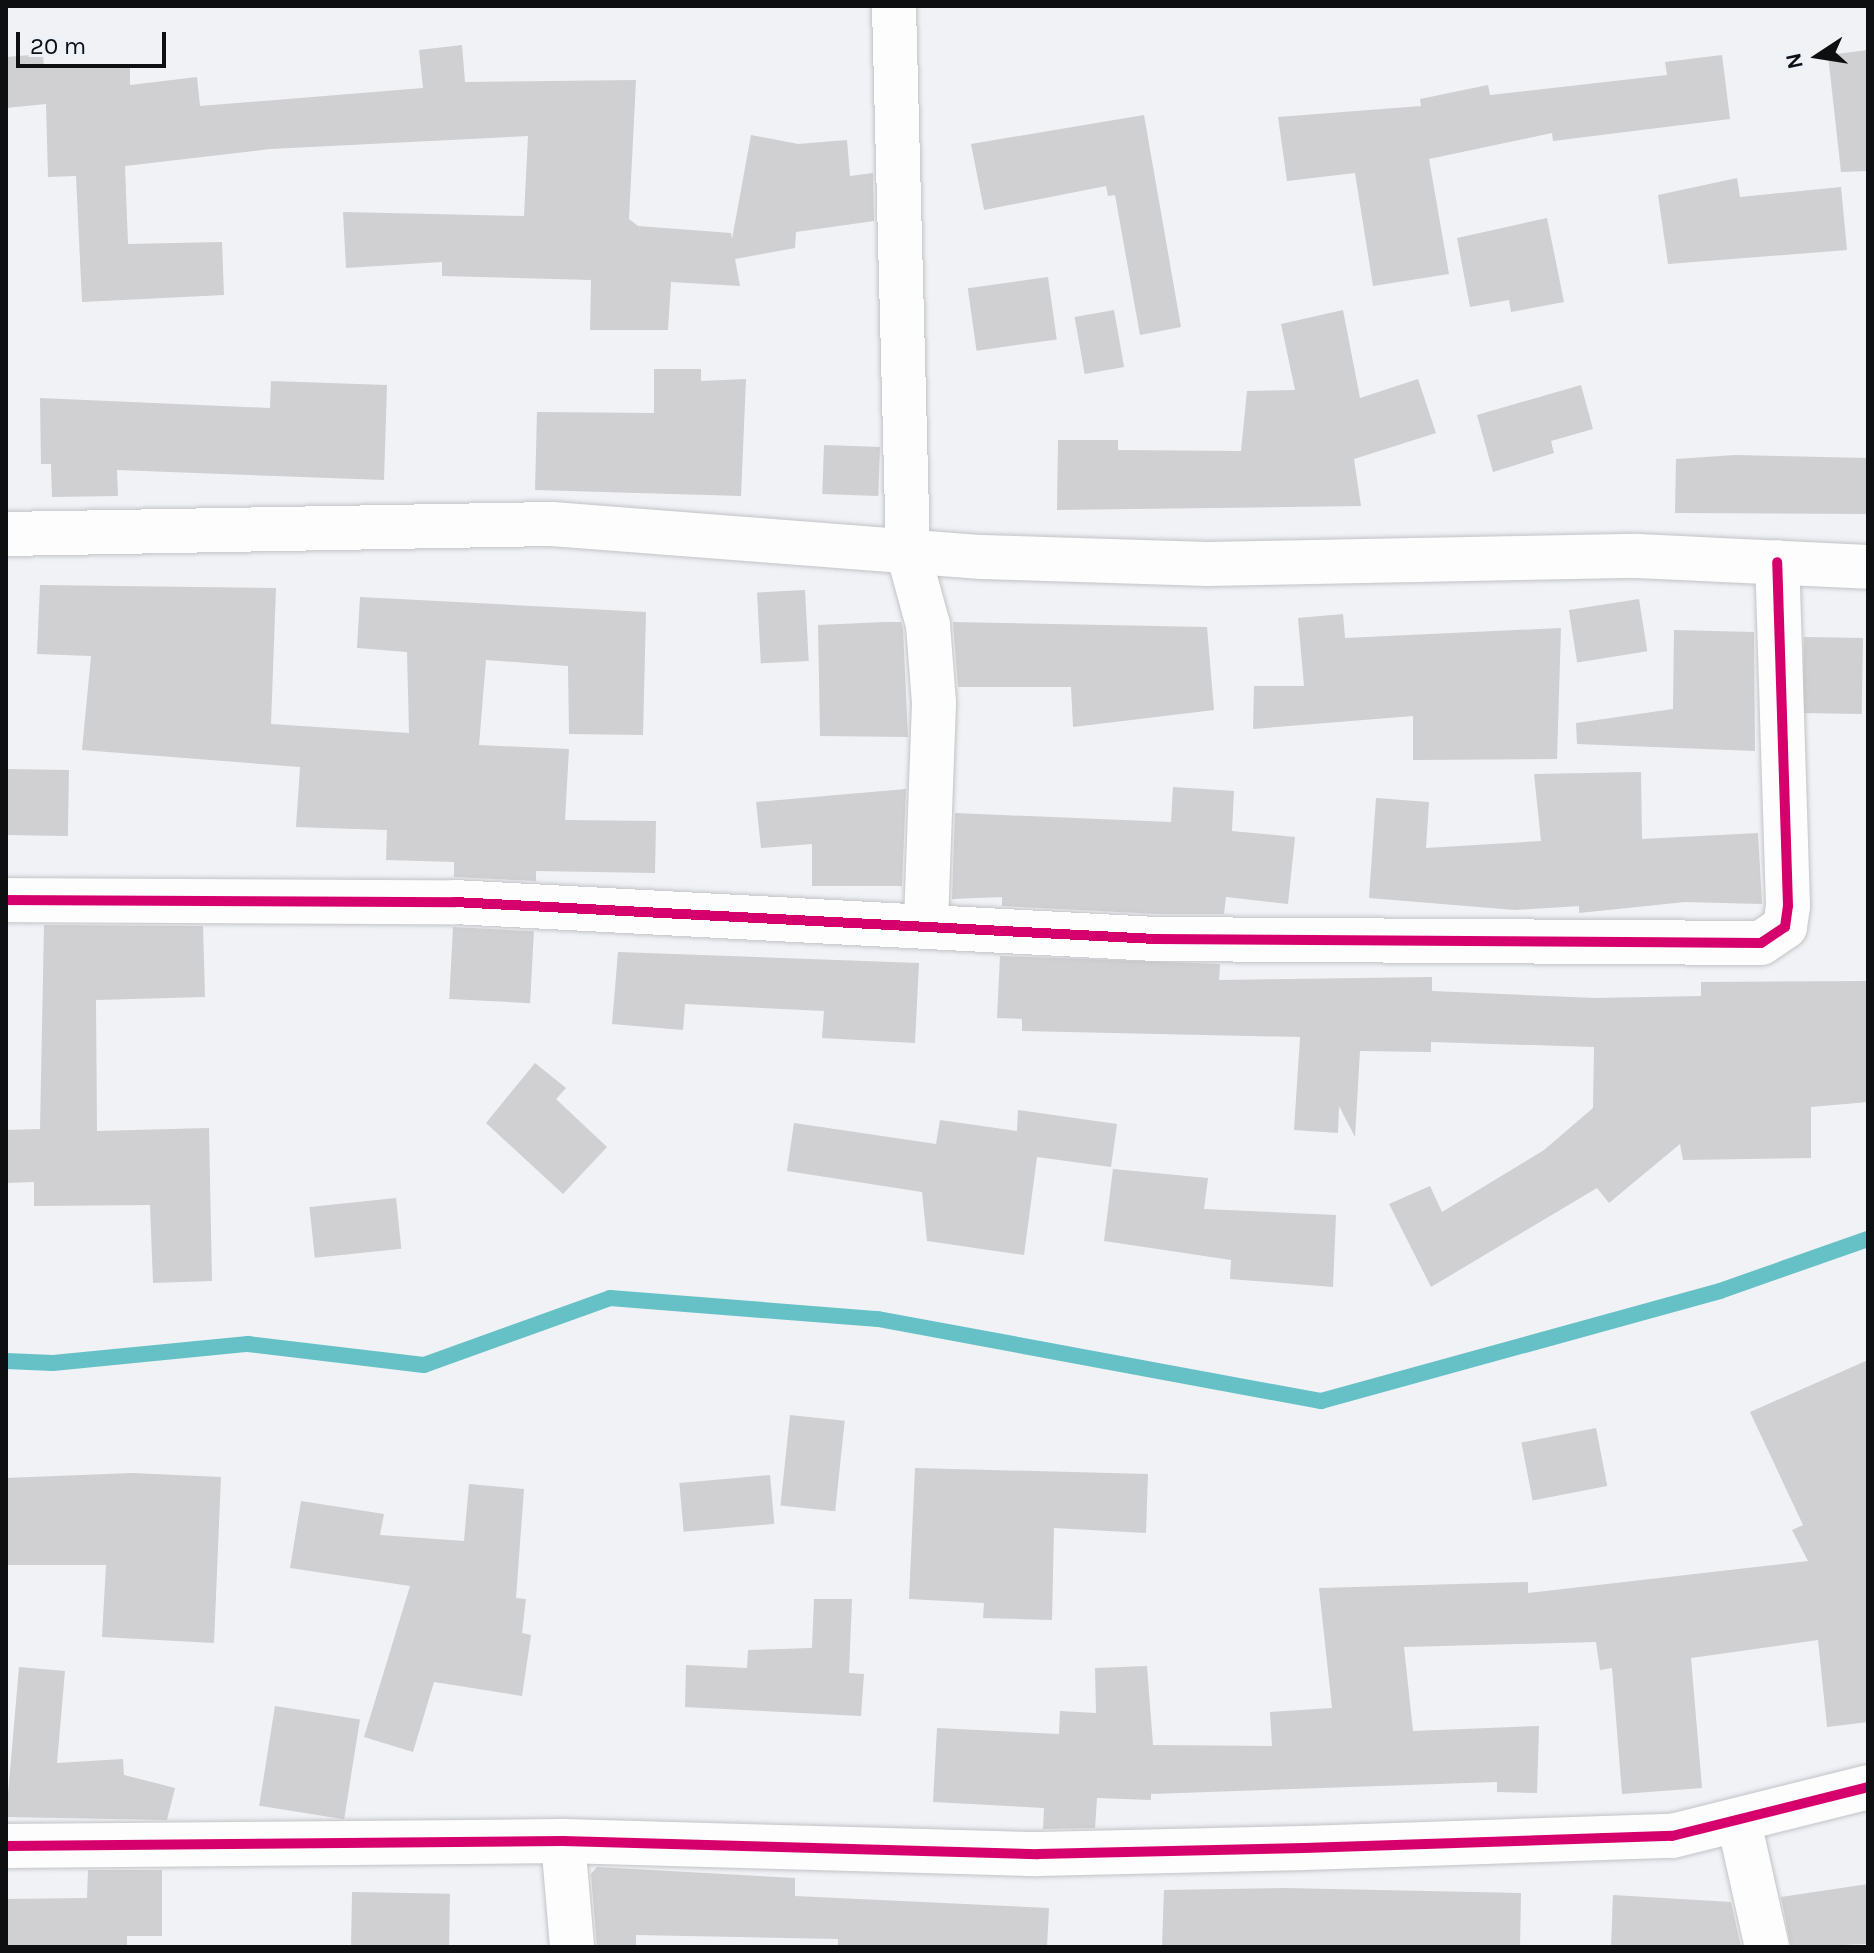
<!DOCTYPE html>
<html>
<head>
<meta charset="utf-8">
<style>
	body { margin:0 }
	#map { position:relative; width:1874px; height:1953px; overflow:hidden; background:#f0f2f6; font-family:Karla,sans-serif }
	div>[style] { position:absolute }
	.stream>* { height:16px; margin:-8px; padding:0 8px; transform-origin:8px; border-radius:8px; background:#66c1c7 }
	.building>* { inset:0; background:#d0cfd1; transform-origin:0 0 }
	.roads { filter:drop-shadow(0 0 2px #c2c3c6) drop-shadow(0 0 2px #c2c3c6) }
	.minor>* { height:44px; margin:-22px; padding:0 22px; transform-origin:22px; border-radius:22px; background:#fdfdfe }
	.tertiary>* { height:44px; margin:-22px; padding:0 22px; transform-origin:22px; border-radius:22px; background:#fdfdfe }
	.cycleway>* { height:10px; margin:-5px; padding:0 5px; transform-origin:5px; border-radius:5px; background:#d6006c }
	span { translate:-50% -50%; white-space:nowrap; text-align:center; line-height:1.15; -webkit-text-stroke:6px #edf1f9; paint-order:stroke }
	.frame { position:absolute; inset:0; border:8px solid #0d0f11; pointer-events:none }
	.north { position:absolute; left:1778px; top:16px; width:80px; height:80px; -webkit-text-stroke:6px #edf1f9; paint-order:stroke; rotate:258deg; font-size:22px; font-weight:700; line-height:32px; text-align:center; color:#0d0f11 }
	.north::after { content:''; display:block; margin:auto; width:28px; height:36px; background:#0d0f11; clip-path:polygon(50% 0,100% 100%,50% 72%,0 100%) }
	.scale { position:absolute; left:16px; top:32px; width:150px; height:36px; box-sizing:border-box; border:4px solid #0d0f11; border-top:0; padding-left:10px; font-size:24px; line-height:28px; white-space:nowrap; color:#0d0f11; -webkit-text-stroke:6px #edf1f9; paint-order:stroke }
</style>
</head>
<body>
<div id="map">
	<div class="stream">
		<i style="left:6px;top:1361px;width:47px;rotate:2.4deg"></i>
		<i style="left:53px;top:1363px;width:196px;rotate:-5.6deg"></i>
		<i style="left:248px;top:1344px;width:177px;rotate:6.8deg"></i>
		<i style="left:424px;top:1365px;width:198px;rotate:-19.8deg"></i>
		<i style="left:610px;top:1298px;width:269px;rotate:4.5deg"></i>
		<i style="left:878px;top:1319px;width:451px;rotate:10.5deg"></i>
		<i style="left:1321px;top:1401px;width:414px;rotate:-15.4deg"></i>
		<i style="left:1720px;top:1291px;width:157px;rotate:-19.4deg"></i>
	</div>
	<div class="building">
		<i style="clip-path:polygon(462px 45px,465px 82px,636px 80px,629px 219px,638px 226px,731px 233px,732px 239px,751px 135px,798px 144px,847px 140px,850px 176px,873px 173px,874px 221px,796px 232px,795px 248px,735px 259px,740px 286px,671px 282px,668px 330px,590px 330px,591px 280px,442px 276px,442px 262px,346px 268px,343px 212px,524px 216px,528px 136px,270px 149px,125px 166px,128px 244px,222px 242px,224px 295px,82px 302px,76px 176px,48px 177px,46px 104px,6px 108px,6px 57px,43px 54px,44px 67px,130px 67px,130px 85px,197px 77px,200px 106px,423px 88px,419px 50px)"></i>
		<i style="clip-path:polygon(1868px 50px,1868px 171px,1841px 172px,1828px 55px)"></i>
		<i style="clip-path:polygon(1722px 55px,1730px 119px,1553px 141px,1552px 133px,1429px 159px,1449px 274px,1373px 286px,1355px 173px,1287px 181px,1278px 117px,1421px 106px,1420px 99px,1488px 85px,1490px 95px,1667px 75px,1665px 62px)"></i>
		<i style="clip-path:polygon(1144px 115px,1181px 327px,1140px 335px,1115px 195px,1108px 196px,1106px 186px,984px 210px,971px 144px)"></i>
		<i style="clip-path:polygon(1737px 178px,1740px 197px,1841px 187px,1847px 250px,1668px 264px,1658px 195px)"></i>
		<i style="clip-path:polygon(1547px 218px,1564px 302px,1511px 312px,1509px 300px,1470px 307px,1457px 238px)"></i>
		<i style="left:1048px;top:277px;width:63px;height:81px;rotate:82deg"></i>
		<i style="left:1114px;top:310px;width:58px;height:40px;rotate:80deg"></i>
		<i style="clip-path:polygon(1343px 310px,1360px 398px,1418px 379px,1436px 433px,1354px 459px,1361px 506px,1057px 510px,1058px 440px,1118px 440px,1118px 450px,1241px 451px,1247px 391px,1295px 390px,1281px 324px)"></i>
		<i style="clip-path:polygon(654px 369px,701px 369px,701px 381px,746px 379px,741px 496px,535px 490px,537px 412px,654px 413px)"></i>
		<i style="clip-path:polygon(271px 381px,387px 385px,384px 480px,117px 470px,118px 496px,52px 497px,51px 464px,41px 464px,40px 398px,270px 408px)"></i>
		<i style="clip-path:polygon(1581px 385px,1593px 429px,1551px 441px,1554px 453px,1493px 472px,1477px 415px)"></i>
		<i style="left:824px;top:445px;width:56px;height:49px;rotate:2deg"></i>
		<i style="clip-path:polygon(1735px 455px,1868px 458px,1868px 514px,1675px 513px,1676px 459px)"></i>
		<i style="clip-path:polygon(40px 585px,276px 588px,271px 724px,409px 733px,407px 652px,357px 648px,360px 597px,646px 612px,643px 735px,569px 734px,568px 666px,486px 660px,479px 745px,569px 749px,565px 820px,656px 821px,655px 873px,536px 871px,536px 881px,454px 877px,454px 862px,386px 860px,387px 830px,296px 827px,300px 767px,82px 750px,91px 656px,37px 654px)"></i>
		<i style="left:805px;top:590px;width:71px;height:48px;rotate:87deg"></i>
		<i style="left:1639px;top:599px;width:53px;height:71px;rotate:81deg"></i>
		<i style="clip-path:polygon(1343px 614px,1345px 638px,1561px 628px,1557px 759px,1413px 760px,1413px 716px,1253px 729px,1254px 686px,1304px 686px,1298px 618px)"></i>
		<i style="clip-path:polygon(885px 622px,901px 622px,903px 629px,908px 737px,820px 736px,818px 625px)"></i>
		<i style="clip-path:polygon(953px 622px,1207px 627px,1214px 710px,1073px 727px,1071px 687px,958px 687px)"></i>
		<i style="clip-path:polygon(1674px 630px,1754px 632px,1755px 751px,1577px 744px,1576px 723px,1673px 709px)"></i>
		<i style="left:1804px;top:637px;width:59px;height:76px;rotate:1deg"></i>
		<i style="left:6px;top:769px;width:63px;height:66px;rotate:1deg"></i>
		<i style="clip-path:polygon(1641px 772px,1642px 839px,1758px 833px,1762px 904px,1685px 902px,1579px 913px,1579px 906px,1515px 910px,1369px 898px,1376px 798px,1429px 802px,1426px 848px,1541px 841px,1534px 774px)"></i>
		<i style="clip-path:polygon(1173px 787px,1234px 791px,1232px 831px,1295px 837px,1288px 904px,1226px 897px,1224px 914px,1157px 914px,1002px 906px,1002px 897px,952px 899px,955px 813px,1171px 822px)"></i>
		<i style="clip-path:polygon(906px 789px,902px 886px,812px 886px,812px 844px,761px 848px,756px 802px)"></i>
		<i style="clip-path:polygon(44px 925px,203px 926px,205px 997px,96px 1000px,97px 1131px,209px 1128px,212px 1281px,153px 1283px,150px 1205px,34px 1206px,34px 1182px,6px 1183px,6px 1130px,40px 1129px)"></i>
		<i style="left:453px;top:927px;width:81px;height:72px;rotate:3deg"></i>
		<i style="clip-path:polygon(618px 952px,919px 963px,915px 1043px,822px 1038px,824px 1011px,685px 1004px,683px 1030px,612px 1024px)"></i>
		<i style="clip-path:polygon(1000px 956px,1220px 964px,1219px 980px,1432px 977px,1432px 991px,1595px 998px,1701px 996px,1701px 982px,1868px 981px,1868px 1102px,1811px 1107px,1811px 1158px,1683px 1160px,1680px 1144px,1609px 1203px,1597px 1188px,1431px 1287px,1389px 1204px,1430px 1186px,1442px 1212px,1544px 1150px,1593px 1108px,1594px 1047px,1431px 1042px,1431px 1052px,1360px 1051px,1355px 1137px,1339px 1106px,1338px 1133px,1294px 1130px,1300px 1037px,1022px 1031px,1022px 1019px,997px 1018px)"></i>
		<i style="clip-path:polygon(535px 1063px,566px 1088px,556px 1099px,607px 1147px,563px 1194px,486px 1123px)"></i>
		<i style="clip-path:polygon(1018px 1110px,1117px 1124px,1111px 1167px,1037px 1157px,1024px 1255px,927px 1241px,922px 1192px,787px 1171px,794px 1123px,936px 1144px,940px 1120px,1017px 1131px)"></i>
		<i style="clip-path:polygon(1113px 1169px,1208px 1178px,1204px 1209px,1336px 1215px,1333px 1287px,1230px 1279px,1231px 1260px,1104px 1241px)"></i>
		<i style="left:396px;top:1198px;width:51px;height:87px;rotate:84deg"></i>
		<i style="clip-path:polygon(1868px 1360px,1868px 1722px,1827px 1727px,1818px 1640px,1691px 1658px,1702px 1788px,1622px 1794px,1612px 1668px,1600px 1670px,1596px 1642px,1404px 1647px,1413px 1731px,1539px 1726px,1537px 1793px,1497px 1792px,1497px 1782px,1151px 1794px,1151px 1800px,1097px 1798px,1095px 1828px,1043px 1829px,1044px 1808px,933px 1802px,937px 1728px,1059px 1734px,1060px 1711px,1096px 1713px,1095px 1668px,1147px 1666px,1153px 1745px,1272px 1746px,1270px 1712px,1332px 1708px,1319px 1588px,1528px 1582px,1528px 1593px,1808px 1561px,1792px 1530px,1803px 1525px,1750px 1412px)"></i>
		<i style="left:790px;top:1415px;width:55px;height:91px;rotate:6deg"></i>
		<i style="left:1596px;top:1428px;width:59px;height:76px;rotate:79deg"></i>
		<i style="clip-path:polygon(915px 1468px,1148px 1474px,1146px 1533px,1054px 1528px,1052px 1620px,983px 1618px,984px 1603px,909px 1599px)"></i>
		<i style="clip-path:polygon(132px 1473px,221px 1477px,214px 1643px,102px 1637px,106px 1565px,6px 1565px,6px 1478px)"></i>
		<i style="left:770px;top:1475px;width:49px;height:91px;rotate:85deg"></i>
		<i style="clip-path:polygon(469px 1484px,524px 1489px,516px 1598px,526px 1599px,522px 1633px,531px 1635px,522px 1696px,434px 1682px,413px 1752px,364px 1737px,410px 1586px,290px 1568px,301px 1501px,384px 1514px,380px 1535px,464px 1541px)"></i>
		<i style="clip-path:polygon(814px 1599px,852px 1599px,849px 1673px,864px 1674px,861px 1716px,685px 1707px,686px 1665px,747px 1668px,748px 1650px,812px 1648px)"></i>
		<i style="clip-path:polygon(19px 1667px,65px 1671px,57px 1763px,123px 1759px,124px 1775px,175px 1788px,167px 1820px,6px 1817px)"></i>
		<i style="left:275px;top:1706px;width:86px;height:101px;rotate:9deg"></i>
		<i style="clip-path:polygon(597px 1867px,795px 1878px,795px 1896px,1049px 1908px,1047px 1947px,838px 1947px,838px 1939px,636px 1935px,636px 1947px,597px 1947px,591px 1874px)"></i>
		<i style="clip-path:polygon(88px 1870px,162px 1870px,162px 1936px,127px 1936px,127px 1947px,6px 1947px,6px 1899px,87px 1898px)"></i>
		<i style="clip-path:polygon(1868px 1884px,1868px 1944px,1791px 1947px,1781px 1897px)"></i>
		<i style="clip-path:polygon(1284px 1888px,1521px 1893px,1520px 1947px,1162px 1947px,1164px 1890px)"></i>
		<i style="left:352px;top:1892px;width:98px;height:53px;rotate:1deg"></i>
		<i style="clip-path:polygon(1613px 1895px,1731px 1902px,1741px 1947px,1611px 1947px)"></i>
	</div>
	<div class="roads">
		<div class="minor">
			<i style="left:894px;top:6px;width:546px;rotate:88.53deg"></i>
			<i style="left:908px;top:552px;width:76px;rotate:74.7deg"></i>
			<i style="left:928px;top:625px;width:78px;rotate:85.6deg"></i>
			<i style="left:934px;top:703px;width:223px;rotate:92.1deg"></i>
			<i style="left:6px;top:900px;width:448px;rotate:0.3deg"></i>
			<i style="left:454px;top:902px;width:703px;rotate:3.02deg"></i>
			<i style="left:1156px;top:939px;width:605px;rotate:0.38deg"></i>
			<i style="left:1761px;top:943px;width:29px;rotate:-34deg"></i>
			<i style="left:1785px;top:927px;width:21px;rotate:-82deg"></i>
			<i style="left:1788px;top:906px;width:344px;rotate:-91.8deg"></i>
			<i style="left:1739px;top:1822px;width:128px;rotate:77.4deg"></i>
			<i style="left:563px;top:1841px;width:106px;rotate:85.1deg"></i>
			<i style="left:6px;top:1846px;width:557px;rotate:-0.51deg"></i>
			<i style="left:563px;top:1841px;width:475px;rotate:1.6deg"></i>
			<i style="left:1038px;top:1854px;width:266px;rotate:-1.3deg"></i>
			<i style="left:1304px;top:1848px;width:368px;rotate:-1.9deg"></i>
			<i style="left:1672px;top:1836px;width:202px;rotate:-14deg"></i>
		</div>
		<div class="tertiary">
			<i style="left:6px;top:534px;width:546px;rotate:-1.05deg"></i>
			<i style="left:552px;top:524px;width:431px;rotate:4.4deg"></i>
			<i style="left:982px;top:557px;width:226px;rotate:1.8deg"></i>
			<i style="left:1208px;top:564px;width:429px;rotate:-1.1deg"></i>
			<i style="left:1637px;top:556px;width:231px;rotate:2.7deg"></i>
		</div>
	</div>
	<div class="cycleway">
		<i style="left:6px;top:900px;width:448px;rotate:0.3deg"></i>
		<i style="left:454px;top:902px;width:703px;rotate:3.02deg"></i>
		<i style="left:1156px;top:939px;width:605px;rotate:0.38deg"></i>
		<i style="left:1761px;top:943px;width:29px;rotate:-34deg"></i>
		<i style="left:1785px;top:927px;width:21px;rotate:-82deg"></i>
		<i style="left:1788px;top:906px;width:344px;rotate:-91.8deg"></i>
		<i style="left:6px;top:1846px;width:557px;rotate:-0.51deg"></i>
		<i style="left:563px;top:1841px;width:475px;rotate:1.6deg"></i>
		<i style="left:1038px;top:1854px;width:266px;rotate:-1.3deg"></i>
		<i style="left:1304px;top:1848px;width:368px;rotate:-1.9deg"></i>
		<i style="left:1672px;top:1836px;width:202px;rotate:-14deg"></i>
	</div>
	<div class="frame"></div>
	<div class="north">N</div>
	<div class="scale">20 m</div>
</div>
</body>
</html>
